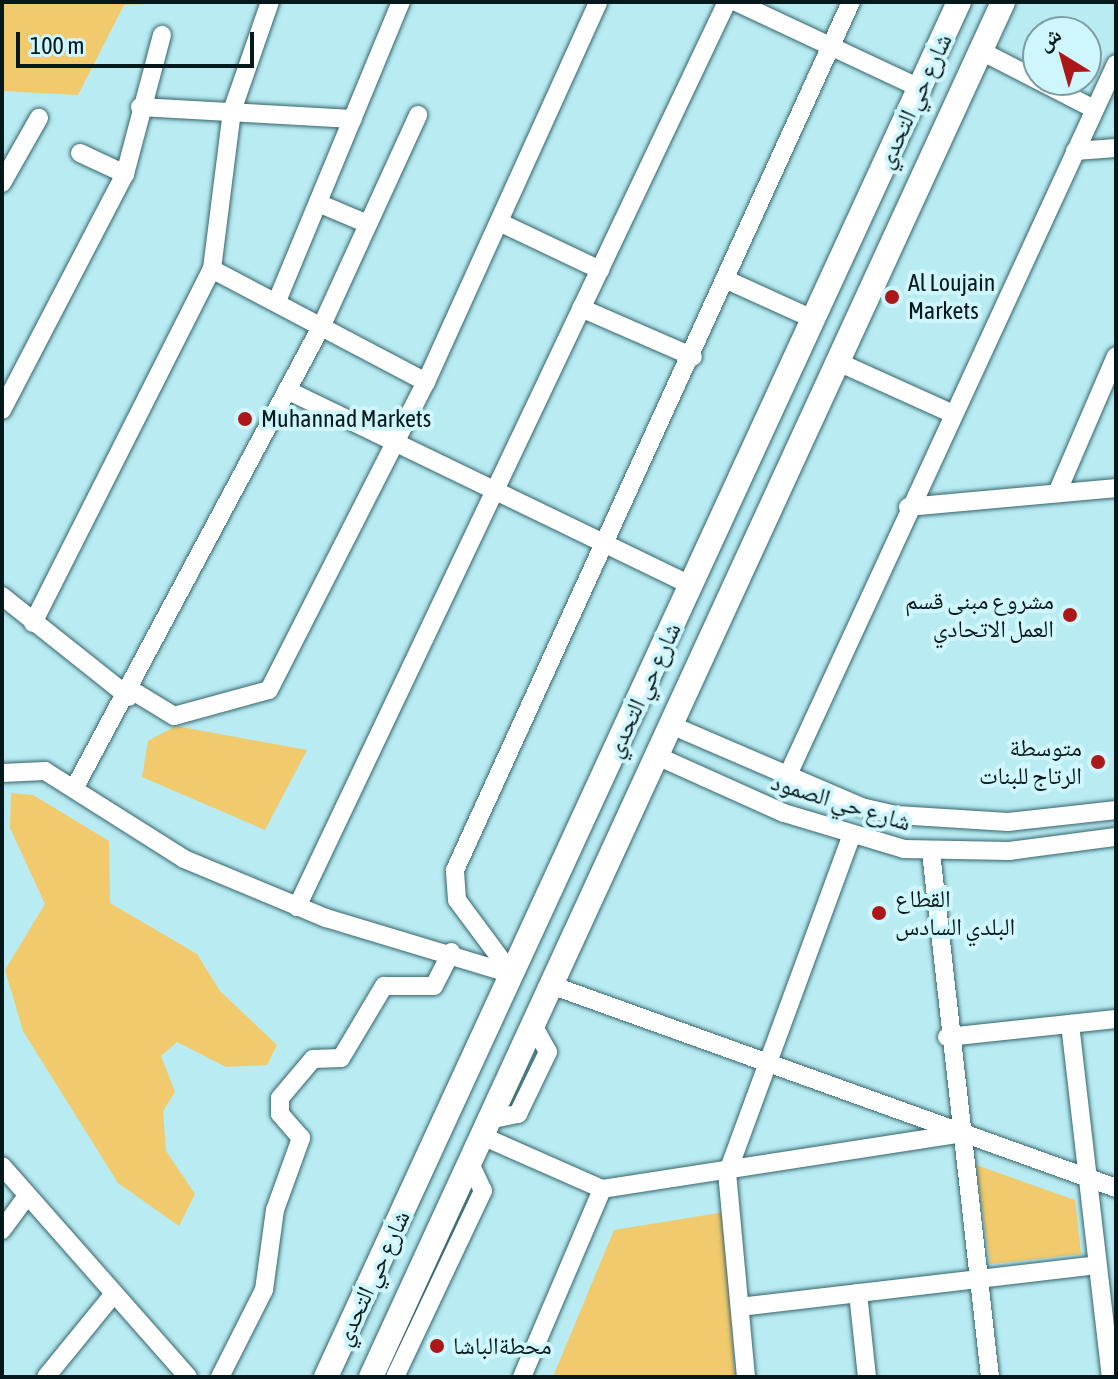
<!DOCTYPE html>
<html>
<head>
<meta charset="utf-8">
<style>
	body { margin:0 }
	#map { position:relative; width:1118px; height:1379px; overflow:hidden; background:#b9ebf3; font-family:"Asap Condensed","Noto Naskh Arabic",sans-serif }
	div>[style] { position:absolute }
	.green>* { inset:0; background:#f0ca6c }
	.roads { filter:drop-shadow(0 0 2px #36656b) drop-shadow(0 0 2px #36656b) }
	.minor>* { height:18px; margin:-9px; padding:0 9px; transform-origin:9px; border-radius:9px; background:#fff }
	.major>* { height:24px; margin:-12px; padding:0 12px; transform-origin:12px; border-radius:12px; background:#fff }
	.dots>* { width:22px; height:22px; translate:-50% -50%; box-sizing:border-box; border:4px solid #cff6fc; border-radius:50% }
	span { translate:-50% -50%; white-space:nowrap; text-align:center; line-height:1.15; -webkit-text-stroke:8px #cff6fc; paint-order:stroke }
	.street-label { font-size:24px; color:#05181b }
	.poi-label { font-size:24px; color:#05181b }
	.left { translate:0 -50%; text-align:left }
	.right { translate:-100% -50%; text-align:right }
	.frame { position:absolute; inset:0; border:4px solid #05181b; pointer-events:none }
	.north { position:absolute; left:1022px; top:16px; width:80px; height:80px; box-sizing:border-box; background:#cff6fc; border:2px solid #7e9da2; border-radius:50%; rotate:323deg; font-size:22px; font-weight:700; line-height:32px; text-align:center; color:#05181b }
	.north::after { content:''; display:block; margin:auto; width:28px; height:36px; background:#ab1817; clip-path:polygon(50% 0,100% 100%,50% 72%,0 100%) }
	.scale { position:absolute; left:16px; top:32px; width:238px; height:36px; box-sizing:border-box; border:4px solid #05181b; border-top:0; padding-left:10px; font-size:24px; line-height:28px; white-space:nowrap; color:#05181b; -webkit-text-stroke:6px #cff6fc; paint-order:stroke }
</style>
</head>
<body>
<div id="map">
	<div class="green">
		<i style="clip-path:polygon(2px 2px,189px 2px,124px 5px,78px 95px,2px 91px)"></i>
		<i style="clip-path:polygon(176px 726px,307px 750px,265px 830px,142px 777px,148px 741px)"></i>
		<i style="clip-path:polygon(11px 793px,33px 795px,109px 841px,110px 903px,197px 954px,220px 991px,277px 1045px,267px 1065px,226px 1067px,177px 1042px,161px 1056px,175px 1092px,163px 1111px,166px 1151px,195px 1194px,179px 1226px,118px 1183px,23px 1031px,5px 970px,45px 904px,10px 828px)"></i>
		<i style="clip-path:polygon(976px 1165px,1075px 1200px,1081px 1254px,990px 1264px)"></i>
		<i style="clip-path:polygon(725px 1212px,735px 1377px,553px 1377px,614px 1230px)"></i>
	</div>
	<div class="roads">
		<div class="minor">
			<i style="left:736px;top:2px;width:203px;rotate:25.1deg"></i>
			<i style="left:981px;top:51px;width:127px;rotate:27.2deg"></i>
			<i style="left:140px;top:107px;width:213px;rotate:3.2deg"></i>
			<i style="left:1075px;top:151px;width:41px;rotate:-4.2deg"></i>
			<i style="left:80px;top:153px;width:50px;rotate:25deg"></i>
			<i style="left:2px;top:183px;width:75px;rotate:-60.4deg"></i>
			<i style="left:318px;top:203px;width:54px;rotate:22.8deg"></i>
			<i style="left:499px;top:222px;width:112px;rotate:25.4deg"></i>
			<i style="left:727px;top:280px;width:94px;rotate:24.4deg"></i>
			<i style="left:277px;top:301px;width:324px;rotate:-67.5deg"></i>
			<i style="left:581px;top:308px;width:122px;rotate:23.6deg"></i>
			<i style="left:838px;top:362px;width:124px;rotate:24.3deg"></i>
			<i style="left:426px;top:382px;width:417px;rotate:-65.6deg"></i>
			<i style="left:287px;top:390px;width:449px;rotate:25.8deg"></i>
			<i style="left:2px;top:410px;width:266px;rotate:-62.5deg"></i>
			<i style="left:125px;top:174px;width:144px;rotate:-75.1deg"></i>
			<i style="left:1057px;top:493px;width:149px;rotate:-66.7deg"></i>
			<i style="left:908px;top:507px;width:209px;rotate:-5.2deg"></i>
			<i style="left:2px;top:596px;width:162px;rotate:38.5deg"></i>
			<i style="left:33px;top:623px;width:397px;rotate:-63.2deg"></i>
			<i style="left:212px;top:269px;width:159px;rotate:-82.8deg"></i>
			<i style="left:232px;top:111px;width:115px;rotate:-70.8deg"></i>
			<i style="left:133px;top:691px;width:48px;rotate:31.4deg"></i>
			<i style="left:174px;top:716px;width:98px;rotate:-15.3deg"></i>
			<i style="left:269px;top:690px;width:346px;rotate:-63deg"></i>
			<i style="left:426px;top:382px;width:242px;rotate:-152.2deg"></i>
			<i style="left:671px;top:725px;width:207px;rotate:23.3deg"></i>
			<i style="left:861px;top:807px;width:37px;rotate:13deg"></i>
			<i style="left:897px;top:815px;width:111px;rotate:3.6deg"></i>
			<i style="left:1008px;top:822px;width:109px;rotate:-6.3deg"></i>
			<i style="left:657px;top:756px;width:139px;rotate:24.2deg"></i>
			<i style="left:784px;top:813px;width:125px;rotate:16.7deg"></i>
			<i style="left:904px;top:849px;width:105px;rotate:1.1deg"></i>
			<i style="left:1009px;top:851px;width:108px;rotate:-7.5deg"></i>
			<i style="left:2px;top:773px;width:43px;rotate:-2.7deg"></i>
			<i style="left:45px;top:771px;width:165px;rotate:32.3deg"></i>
			<i style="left:184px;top:859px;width:154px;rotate:22.6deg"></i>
			<i style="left:326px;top:918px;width:194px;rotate:16.8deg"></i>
			<i style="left:787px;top:777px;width:785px;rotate:-65.23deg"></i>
			<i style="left:75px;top:787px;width:524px;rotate:-61.87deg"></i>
			<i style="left:322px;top:325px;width:231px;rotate:-65.4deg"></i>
			<i style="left:931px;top:852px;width:528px;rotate:83.59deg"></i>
			<i style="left:297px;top:907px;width:1002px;rotate:-64.59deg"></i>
			<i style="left:512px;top:974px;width:92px;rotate:-126.6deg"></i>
			<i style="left:457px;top:900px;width:30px;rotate:-94deg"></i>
			<i style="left:455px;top:870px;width:954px;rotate:-65.48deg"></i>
			<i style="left:551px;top:985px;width:600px;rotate:19.76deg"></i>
			<i style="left:1070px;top:1024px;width:355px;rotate:83.4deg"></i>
			<i style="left:947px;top:1037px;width:170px;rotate:-6.1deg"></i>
			<i style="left:489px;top:1120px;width:30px;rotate:-12deg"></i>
			<i style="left:518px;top:1114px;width:69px;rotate:-64.2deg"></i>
			<i style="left:548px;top:1052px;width:31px;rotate:-119deg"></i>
			<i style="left:482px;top:1136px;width:131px;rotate:23.8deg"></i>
			<i style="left:602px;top:1189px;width:361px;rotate:-8.8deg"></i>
			<i style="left:2px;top:1166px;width:281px;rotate:48.6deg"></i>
			<i style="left:2px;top:1230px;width:42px;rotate:-53.7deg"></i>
			<i style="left:858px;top:1293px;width:84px;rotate:83.9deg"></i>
			<i style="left:740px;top:1307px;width:359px;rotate:-6.7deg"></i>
			<i style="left:46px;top:1377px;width:104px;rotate:-50.8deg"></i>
			<i style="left:220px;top:1377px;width:97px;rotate:-63.2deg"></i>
			<i style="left:264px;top:1290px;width:81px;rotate:-82.2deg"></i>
			<i style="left:275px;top:1210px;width:77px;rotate:-70.1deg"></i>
			<i style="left:301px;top:1138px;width:32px;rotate:-131deg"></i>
			<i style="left:280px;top:1114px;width:16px;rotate:-90deg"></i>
			<i style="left:280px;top:1098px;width:51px;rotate:-49.8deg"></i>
			<i style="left:313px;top:1059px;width:28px;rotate:-2deg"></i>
			<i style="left:341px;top:1058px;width:84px;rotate:-59.2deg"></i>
			<i style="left:384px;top:986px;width:50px"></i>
			<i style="left:434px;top:986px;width:38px;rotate:-63deg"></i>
			<i style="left:395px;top:1377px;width:206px;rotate:-64.7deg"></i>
			<i style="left:483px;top:1191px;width:31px;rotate:-115deg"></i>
			<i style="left:522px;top:1377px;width:204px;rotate:-66.9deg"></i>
			<i style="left:746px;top:1377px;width:204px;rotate:-95.3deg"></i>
			<i style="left:727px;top:1174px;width:361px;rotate:-69.8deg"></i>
		</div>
		<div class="major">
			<i style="left:326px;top:1377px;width:1514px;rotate:-65.28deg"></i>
			<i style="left:371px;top:1377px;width:1513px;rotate:-65.31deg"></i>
		</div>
	</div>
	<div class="dots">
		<i style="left:892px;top:297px;background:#ab1817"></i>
		<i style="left:245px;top:419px;background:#ab1817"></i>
		<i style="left:1070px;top:615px;background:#ab1817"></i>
		<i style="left:1098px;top:762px;background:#ab1817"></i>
		<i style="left:879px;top:913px;background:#ab1817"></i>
		<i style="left:437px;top:1346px;background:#ab1817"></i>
	</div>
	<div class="street-label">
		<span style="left:914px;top:101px;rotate:-65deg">شارع حي التحدي</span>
		<span style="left:643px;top:690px;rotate:-65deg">شارع حي التحدي</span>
		<span style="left:841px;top:802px;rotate:17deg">شارع حي الصمود</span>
		<span style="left:372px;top:1278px;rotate:-65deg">شارع حي التحدي</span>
	</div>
	<div class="poi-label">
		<span class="left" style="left:908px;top:297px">Al Loujain<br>Markets</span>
		<span class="left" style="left:261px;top:419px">Muhannad Markets</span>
		<span class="right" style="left:1054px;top:615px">مشروع مبنى قسم<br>العمل الاتحادي</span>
		<span class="right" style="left:1082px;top:762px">متوسطة<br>الرتاج للبنات</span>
		<span class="left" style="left:895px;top:913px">القطاع<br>البلدي السادس</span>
		<span class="left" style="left:453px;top:1346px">محطةالباشا</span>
	</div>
	<div class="frame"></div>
	<div class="north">ش</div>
	<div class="scale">100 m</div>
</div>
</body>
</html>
